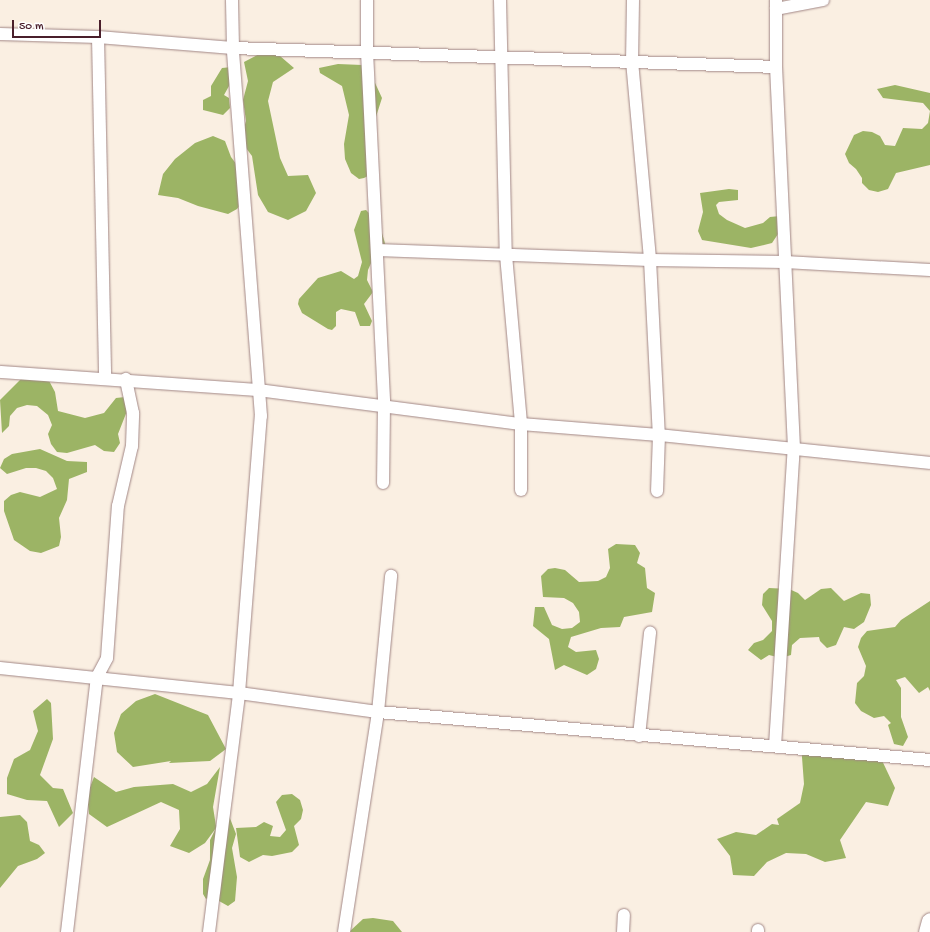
<!DOCTYPE html>
<html>
<head>
<meta charset="utf-8">
<style>
	body { margin:0 }
	#map { position:relative; width:930px; height:932px; overflow:hidden; background:#faefe2; font-family:"Gochi Hand",sans-serif }
	div>[style] { position:absolute }
	.forest>* { inset:0; background:#9cb465 }
	.roads { filter:drop-shadow(0 0 1px #a28786) drop-shadow(0 0 1px #a28786) }
	.minor>* { height:12px; margin:-6px; padding:0 6px; transform-origin:6px; border-radius:6px; background:#fff }
	.secondary>* { height:17px; margin:-8.5px; padding:0 8.5px; transform-origin:8.5px; border-radius:8.5px; background:#fff }
	span { translate:-50% -50%; white-space:nowrap; text-align:center; line-height:1.15; -webkit-text-stroke:3px #fff; paint-order:stroke }
	.scale { position:absolute; left:12px; top:20px; width:89px; height:18px; box-sizing:border-box; border:2px solid #4a1f2b; border-top:0; padding-left:5px; font-size:12px; line-height:14px; white-space:nowrap; color:#4a1f2b; -webkit-text-stroke:3px #fff; paint-order:stroke }
</style>
</head>
<body>
<div id="map">
	<div class="forest">
		<i style="clip-path:polygon(261px 53px,280px 56px,294px 68px,273px 82px,268px 101px,280px 158px,288px 176px,308px 175px,316px 193px,306px 211px,288px 220px,268px 212px,258px 195px,252px 156px,240px 140px,246px 121px,243px 100px,248px 81px,244px 62px)"></i>
		<i style="clip-path:polygon(338px 64px,362px 65px,370px 72px,382px 98px,374px 123px,368px 176px,364px 178px,359px 179px,351px 173px,345px 159px,344px 144px,349px 115px,342px 86px,320px 73px,319px 68px)"></i>
		<i style="clip-path:polygon(232px 67px,234px 77px,224px 95px,229px 98px,230px 108px,223px 115px,203px 110px,203px 100px,211px 96px,211px 86px,222px 68px)"></i>
		<i style="clip-path:polygon(895px 85px,930px 93px,930px 165px,896px 173px,888px 189px,878px 192px,869px 190px,862px 183px,862px 178px,856px 169px,849px 163px,845px 154px,854px 135px,863px 131px,872px 132px,880px 136px,885px 145px,895px 146px,903px 128px,922px 129px,928px 123px,930px 111px,923px 103px,883px 98px,877px 89px)"></i>
		<i style="clip-path:polygon(213px 136px,225px 141px,231px 157px,237px 165px,243px 201px,237px 209px,228px 214px,198px 206px,178px 198px,158px 195px,163px 174px,175px 159px,195px 143px)"></i>
		<i style="clip-path:polygon(729px 189px,738px 190px,738px 200px,719px 202px,716px 205px,719px 214px,727px 220px,745px 228px,763px 223px,770px 217px,780px 216px,778px 234px,772px 243px,751px 248px,702px 240px,698px 231px,703px 212px,700px 193px)"></i>
		<i style="clip-path:polygon(366px 210px,379px 223px,387px 250px,382px 259px,372px 261px,368px 270px,367px 280px,373px 292px,364px 304px,372px 321px,370px 326px,360px 326px,355px 312px,341px 309px,336px 312px,336px 326px,332px 330px,328px 329px,302px 313px,298px 304px,299px 299px,318px 278px,341px 271px,354px 279px,358px 276px,362px 262px,354px 230px,361px 211px)"></i>
		<i style="clip-path:polygon(46px 375px,55px 392px,58px 411px,85px 418px,104px 413px,116px 398px,125px 397px,129px 406px,118px 434px,120px 443px,114px 452px,104px 451px,95px 445px,67px 453px,57px 452px,51px 444px,48px 434px,52px 425px,48px 415px,37px 406px,27px 405px,17px 408px,10px 416px,9px 426px,2px 433px,0 400px,22px 378px)"></i>
		<i style="clip-path:polygon(40px 449px,67px 461px,87px 462px,87px 472px,69px 479px,67px 500px,59px 518px,61px 537px,59px 546px,41px 553px,30px 551px,14px 540px,4px 511px,4px 501px,11px 495px,20px 492px,40px 497px,57px 489px,53px 478px,46px 471px,36px 468px,26px 468px,7px 474px,0 468px,4px 459px,12px 454px)"></i>
		<i style="clip-path:polygon(616px 544px,635px 545px,640px 553px,637px 563px,645px 568px,647px 588px,655px 593px,652px 612px,624px 617px,620px 627px,601px 628px,571px 637px,568px 647px,576px 652px,596px 650px,599px 659px,596px 669px,587px 675px,564px 665px,555px 670px,549px 639px,533px 626px,535px 607px,544px 607px,552px 625px,562px 629px,572px 628px,580px 622px,579px 612px,573px 603px,564px 598px,543px 597px,541px 576px,548px 569px,555px 568px,565px 570px,579px 582px,598px 581px,606px 577px,610px 568px,608px 549px)"></i>
		<i style="clip-path:polygon(769px 588px,789px 589px,798px 593px,805px 600px,821px 589px,831px 588px,844px 601px,861px 593px,870px 594px,871px 605px,864px 622px,854px 629px,844px 627px,836px 645px,827px 648px,820px 641px,819px 637px,800px 638px,792px 645px,791px 655px,781px 658px,769px 655px,761px 660px,748px 650px,754px 643px,763px 640px,772px 631px,772px 621px,762px 605px,763px 594px)"></i>
		<i style="clip-path:polygon(930px 601px,930px 691px,928px 687px,919px 693px,905px 677px,896px 680px,901px 688px,901px 717px,908px 737px,903px 746px,894px 744px,888px 725px,891px 723px,884px 716px,874px 718px,861px 711px,855px 703px,857px 683px,864px 676px,866px 666px,858px 647px,861px 638px,867px 631px,895px 627px,901px 620px)"></i>
		<i style="clip-path:polygon(155px 694px,208px 715px,226px 749px,210px 761px,169px 763px,171px 761px,133px 767px,117px 752px,114px 733px,121px 714px,136px 701px)"></i>
		<i style="clip-path:polygon(47px 699px,51px 703px,53px 739px,40px 775px,53px 788px,63px 789px,73px 813px,59px 827px,47px 801px,27px 800px,7px 794px,7px 778px,14px 759px,30px 750px,38px 731px,33px 711px)"></i>
		<i style="clip-path:polygon(801px 744px,878px 752px,895px 788px,888px 806px,866px 802px,840px 840px,846px 858px,825px 862px,806px 854px,786px 853px,767px 862px,754px 876px,733px 875px,730px 856px,717px 839px,736px 832px,756px 835px,772px 824px,779px 825px,777px 819px,800px 803px,804px 784px)"></i>
		<i style="clip-path:polygon(220px 767px,213px 807px,216px 826px,228px 813px,236px 834px,232px 848px,237px 877px,235px 901px,228px 906px,210px 896px,206px 899px,203px 894px,203px 879px,210px 860px,210px 840px,216px 828px,205px 843px,189px 853px,170px 846px,180px 829px,179px 810px,161px 802px,107px 827px,89px 814px,87px 795px,94px 777px,116px 792px,134px 787px,173px 784px,191px 792px,207px 784px)"></i>
		<i style="clip-path:polygon(292px 794px,300px 800px,303px 810px,301px 819px,294px 826px,299px 845px,292px 852px,272px 856px,263px 855px,249px 862px,240px 857px,236px 828px,256px 827px,264px 822px,273px 826px,270px 836px,280px 837px,286px 830px,276px 802px,282px 795px)"></i>
		<i style="clip-path:polygon(20px 815px,27px 822px,30px 841px,39px 845px,45px 853px,37px 859px,18px 866px,0 888px,0 817px)"></i>
		<i style="clip-path:polygon(373px 918px,393px 921px,402px 932px,349px 932px,363px 919px)"></i>
	</div>
	<div class="roads">
		<div class="minor">
			<i style="left:367px;top:0;width:52px;rotate:90deg"></i>
			<i style="left:367px;top:52px;width:353px;rotate:87.2deg"></i>
			<i style="left:384px;top:405px;width:78px;rotate:90.7deg"></i>
			<i style="left:500px;top:0;width:255px;rotate:88.7deg"></i>
			<i style="left:506px;top:255px;width:170px;rotate:84.9deg"></i>
			<i style="left:521px;top:424px;width:66px;rotate:90deg"></i>
			<i style="left:633px;top:0;width:61px;rotate:90.9deg"></i>
			<i style="left:632px;top:61px;width:200px;rotate:84.8deg"></i>
			<i style="left:650px;top:260px;width:175px;rotate:87.1deg"></i>
			<i style="left:659px;top:435px;width:56px;rotate:92deg"></i>
			<i style="left:776px;top:9px;width:48px;rotate:-10.8deg"></i>
			<i style="left:0;top:34px;width:98px;rotate:1.8deg"></i>
			<i style="left:98px;top:37px;width:135px;rotate:4.7deg"></i>
			<i style="left:233px;top:48px;width:543px;rotate:2deg"></i>
			<i style="left:98px;top:37px;width:341px;rotate:88.8deg"></i>
			<i style="left:377px;top:250px;width:273px;rotate:2.1deg"></i>
			<i style="left:650px;top:260px;width:135px;rotate:0.8deg"></i>
			<i style="left:785px;top:262px;width:145px;rotate:3.2deg"></i>
			<i style="left:0;top:372px;width:259px;rotate:4deg"></i>
			<i style="left:258px;top:390px;width:265px;rotate:7.4deg"></i>
			<i style="left:521px;top:424px;width:138px;rotate:4.6deg"></i>
			<i style="left:659px;top:435px;width:272px;rotate:5.9deg"></i>
			<i style="left:0;top:668px;width:240px;rotate:6deg"></i>
			<i style="left:239px;top:693px;width:140px;rotate:7.8deg"></i>
			<i style="left:378px;top:712px;width:554px;rotate:4.97deg"></i>
			<i style="left:639px;top:736px;width:104px;rotate:-83.9deg"></i>
			<i style="left:775px;top:746px;width:299px;rotate:-86.4deg"></i>
			<i style="left:794px;top:448px;width:381px;rotate:-92.7deg"></i>
			<i style="left:776px;top:67px;width:67px;rotate:-90deg"></i>
			<i style="left:67px;top:932px;width:257px;rotate:-83.3deg"></i>
			<i style="left:97px;top:677px;width:21px;rotate:-62deg"></i>
			<i style="left:107px;top:658px;width:152px;rotate:-85.9deg"></i>
			<i style="left:118px;top:506px;width:62px;rotate:-76.9deg"></i>
			<i style="left:132px;top:446px;width:33px;rotate:-88deg"></i>
			<i style="left:133px;top:413px;width:35px;rotate:-102deg"></i>
			<i style="left:209px;top:932px;width:241px;rotate:-82.8deg"></i>
			<i style="left:239px;top:693px;width:278px;rotate:-85.5deg"></i>
			<i style="left:261px;top:416px;width:369px;rotate:-94.4deg"></i>
			<i style="left:233px;top:48px;width:48px;rotate:-91.2deg"></i>
			<i style="left:344px;top:932px;width:223px;rotate:-81.2deg"></i>
			<i style="left:378px;top:712px;width:137px;rotate:-84.5deg"></i>
			<i style="left:623px;top:932px;width:17px;rotate:-87deg"></i>
			<i style="left:758px;top:932px;width:2px;rotate:-90deg"></i>
		</div>
		<div class="secondary">
			<i style="left:927px;top:932px;width:11px;rotate:-75deg"></i>
		</div>
	</div>
	<div class="scale">50 m</div>
</div>
</body>
</html>
